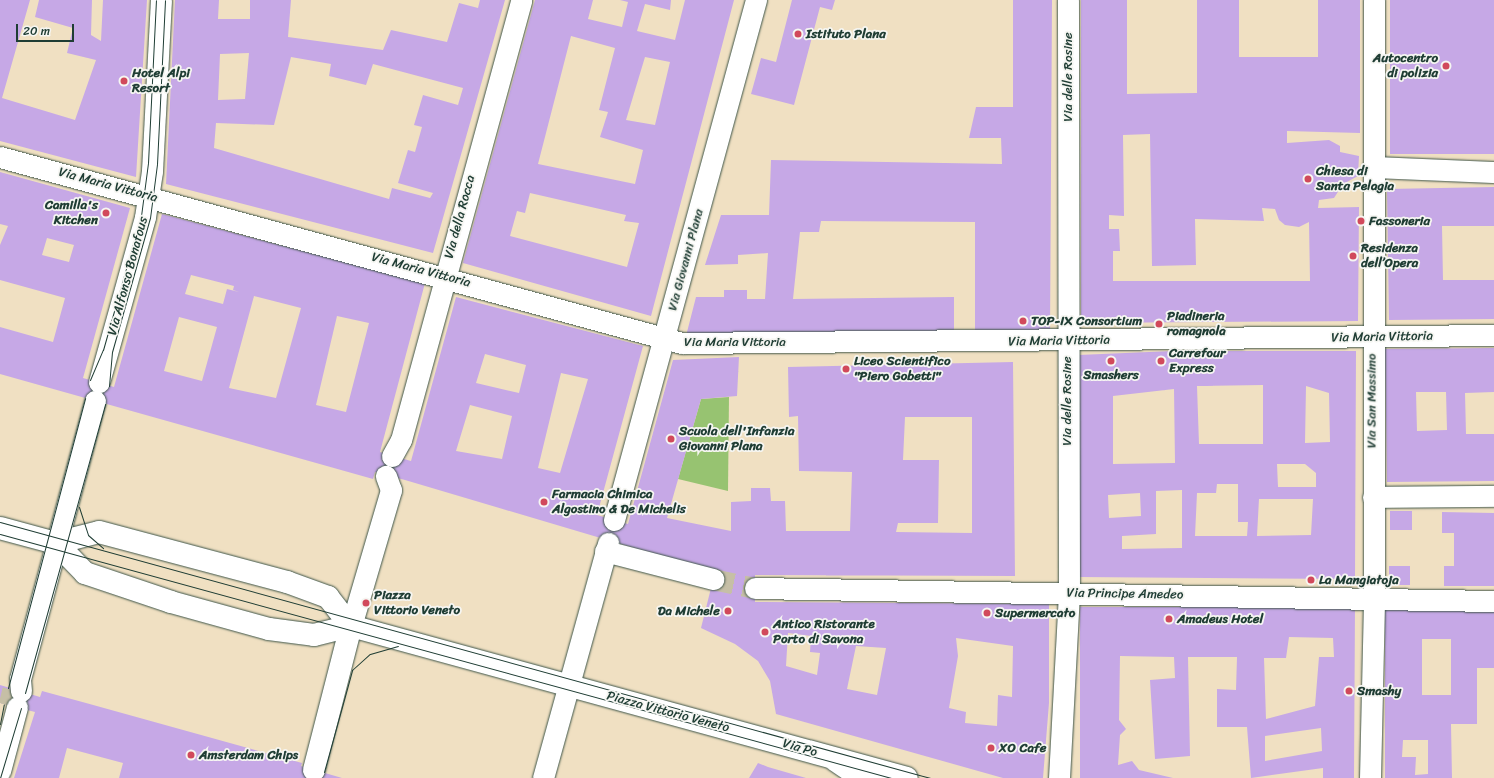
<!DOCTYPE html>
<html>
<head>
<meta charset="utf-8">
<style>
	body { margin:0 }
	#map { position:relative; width:1494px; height:778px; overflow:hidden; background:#f0e0c2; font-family:Sriracha,sans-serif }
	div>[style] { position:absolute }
	.green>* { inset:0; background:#97c371 }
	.building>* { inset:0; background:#c6a8e6; transform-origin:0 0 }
	.minor-tunnel>* { height:21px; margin-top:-10.5px; transform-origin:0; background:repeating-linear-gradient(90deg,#c6bfa6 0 21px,transparent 0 31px) }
	.roads { filter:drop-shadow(0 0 1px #3e5549) drop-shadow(0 0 1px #3e5549) }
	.minor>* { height:21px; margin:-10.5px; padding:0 10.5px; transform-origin:10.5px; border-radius:10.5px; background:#fff }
	.tertiary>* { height:22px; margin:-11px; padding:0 11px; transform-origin:11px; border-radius:11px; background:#fff }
	.tram>* { height:1px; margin:-0.5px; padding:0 0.5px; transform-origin:0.5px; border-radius:0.5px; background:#1f3d34 }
	.dots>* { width:11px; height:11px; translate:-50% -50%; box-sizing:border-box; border:2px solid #f6f6f2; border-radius:50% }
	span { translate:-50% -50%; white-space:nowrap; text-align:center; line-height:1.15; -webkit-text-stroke:3.5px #f6f6f2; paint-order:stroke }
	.poi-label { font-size:13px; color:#1f3d34; font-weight:700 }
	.left { translate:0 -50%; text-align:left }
	.right { translate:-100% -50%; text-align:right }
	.street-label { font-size:13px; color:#1f3d34 }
	.scale { position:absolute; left:16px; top:24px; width:58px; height:18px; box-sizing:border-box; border:2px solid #1f3d34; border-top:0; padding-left:5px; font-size:12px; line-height:14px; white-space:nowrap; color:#1f3d34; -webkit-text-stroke:3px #f6f6f2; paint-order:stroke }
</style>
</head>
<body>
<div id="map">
	<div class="green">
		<i style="clip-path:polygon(729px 397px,728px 491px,678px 479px,701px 399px)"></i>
	</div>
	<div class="building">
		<i style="clip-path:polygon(0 0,30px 0,2px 98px,75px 120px,96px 60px,67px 53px,73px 28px,35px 17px,39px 0,92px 0,91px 35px,101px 41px,103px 0,147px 0,136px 177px,0 141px)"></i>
		<i style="clip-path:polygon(evenodd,175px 0,219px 0,218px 19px,250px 19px,250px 0,291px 0,288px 37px,383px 50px,391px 30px,447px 42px,459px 3px,478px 8px,480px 0,505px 0,433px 253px,166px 184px,175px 0,249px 53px,245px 99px,218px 100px,220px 54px,249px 53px,175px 0,291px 57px,331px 64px,329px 76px,366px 85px,373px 64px,463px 88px,458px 105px,423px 95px,414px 125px,422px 127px,415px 152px,408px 150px,398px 183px,433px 193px,430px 198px,392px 188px,389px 199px,214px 148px,216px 123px,274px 125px,291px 57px)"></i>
		<i style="clip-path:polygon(evenodd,535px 0,593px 0,588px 19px,622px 27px,628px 2px,620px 0,671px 0,670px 10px,645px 4px,637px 31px,675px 40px,685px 0,734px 0,651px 316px,463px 263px,535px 0,571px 36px,615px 48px,599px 110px,608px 112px,600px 137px,643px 150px,635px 184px,538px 164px,571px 36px,535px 0,645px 57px,670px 62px,655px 125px,626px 120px,645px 57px,535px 0,530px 193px,626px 215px,624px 221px,639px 223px,627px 267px,510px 236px,517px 211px,525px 213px,530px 193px)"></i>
		<i style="clip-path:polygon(792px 0,835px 0,832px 10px,820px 7px,794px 105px,751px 94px,761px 58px,776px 62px)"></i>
		<i style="clip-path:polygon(1013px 0,1052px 0,1050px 337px,975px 336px,975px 222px,821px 221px,819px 232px,789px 232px,800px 232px,793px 299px,954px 297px,954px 336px,686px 336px,696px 297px,724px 297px,724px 290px,747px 290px,747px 299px,765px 299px,768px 253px,738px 255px,738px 264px,705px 265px,721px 215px,769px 215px,771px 160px,1002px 164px,1001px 138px,969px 138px,976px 107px,1013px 107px)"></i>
		<i style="clip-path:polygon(evenodd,1081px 0,1127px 0,1127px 94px,1197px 93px,1197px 0,1239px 0,1239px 57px,1318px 57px,1318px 0,1360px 0,1360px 133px,1287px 131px,1287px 143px,1329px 140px,1340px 146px,1340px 152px,1359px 156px,1358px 176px,1343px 184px,1334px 198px,1319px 200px,1318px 208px,1359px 207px,1358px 321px,1081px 323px,1081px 0,1150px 134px,1152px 266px,1196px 265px,1195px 219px,1264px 221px,1262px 208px,1275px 209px,1279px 220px,1285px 225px,1299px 227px,1309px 222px,1310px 281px,1113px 281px,1113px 251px,1120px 251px,1119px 229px,1109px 229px,1109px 215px,1124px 216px,1123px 135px,1150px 134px)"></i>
		<i style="left:1390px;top:0;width:104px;height:154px"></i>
		<i style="clip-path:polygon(evenodd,0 172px,130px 208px,83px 378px,114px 387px,162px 214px,425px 283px,380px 452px,411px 461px,456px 297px,643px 346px,597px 515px,628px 524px,673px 360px,739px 357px,737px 396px,701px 399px,667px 518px,731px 531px,731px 502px,751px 501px,751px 488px,770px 488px,771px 501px,785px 501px,786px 531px,850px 531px,852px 472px,799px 471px,798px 416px,789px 417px,788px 367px,1013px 362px,1015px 576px,755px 575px,755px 602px,1049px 604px,1049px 703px,1043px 778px,1003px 778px,776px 714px,770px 681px,758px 661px,735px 644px,701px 628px,715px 572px,405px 480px,375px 472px,373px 479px,0 374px,0 327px,53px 342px,65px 298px,0 280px,0 245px,8px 226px,0 224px,0 172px,47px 238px,74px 245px,69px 262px,42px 255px,47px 238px,0 172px,191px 275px,234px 286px,233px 290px,239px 292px,227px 289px,223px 304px,185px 294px,191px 275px,0 172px,254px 296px,301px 308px,276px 398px,229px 388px,254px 296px,0 172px,337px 316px,369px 323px,346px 412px,316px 405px,337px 316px,0 172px,179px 317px,217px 327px,202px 381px,164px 371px,179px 317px,0 172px,485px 354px,526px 365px,519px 393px,476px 383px,485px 354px,0 172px,561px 373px,588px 379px,560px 473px,538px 468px,561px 373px,0 172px,470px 405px,512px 416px,502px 459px,456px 451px,470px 405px,0 172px,905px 417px,972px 417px,972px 533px,896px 532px,898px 523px,938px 523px,939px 460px,903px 460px,905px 417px,0 172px,788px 633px,811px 636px,810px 652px,820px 653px,817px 675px,786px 666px,788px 633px,0 172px,956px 638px,1013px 646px,1012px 697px,998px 695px,997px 726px,965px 723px,966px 712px,949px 708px,958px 656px,956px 638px,0 172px,856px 646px,886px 648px,877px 695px,847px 689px,856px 646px)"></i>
		<i style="clip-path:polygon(1494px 187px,1494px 226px,1442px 226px,1443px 280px,1494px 280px,1494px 319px,1389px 320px,1387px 189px)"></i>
		<i style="clip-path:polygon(evenodd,1494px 348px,1494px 392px,1465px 393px,1466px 434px,1494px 434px,1494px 481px,1387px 482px,1385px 349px,1494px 348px,1416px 392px,1446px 392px,1447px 430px,1417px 431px,1416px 392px)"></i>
		<i style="clip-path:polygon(evenodd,1173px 351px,1356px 351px,1355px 579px,1079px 577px,1078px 355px,1173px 351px,1263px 385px,1263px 444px,1199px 444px,1197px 386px,1263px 385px,1173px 351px,1306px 386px,1329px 393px,1330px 442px,1305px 443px,1306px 386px,1173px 351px,1174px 389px,1175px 463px,1113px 464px,1113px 396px,1174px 389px,1173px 351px,1277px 464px,1305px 464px,1316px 473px,1316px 487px,1278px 487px,1277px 464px,1173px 351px,1217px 484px,1238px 484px,1238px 522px,1248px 522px,1247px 536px,1195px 536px,1197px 493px,1216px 493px,1217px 484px,1173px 351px,1182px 490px,1182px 548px,1122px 549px,1122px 536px,1156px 534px,1156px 491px,1182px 490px,1173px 351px,1140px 493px,1141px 516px,1109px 518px,1108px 495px,1140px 493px,1173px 351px,1259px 499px,1313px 499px,1311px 535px,1257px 536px,1259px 499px)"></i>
		<i style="left:1390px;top:511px;width:22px;height:19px"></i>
		<i style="clip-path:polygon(1442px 512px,1494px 513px,1494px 586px,1444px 586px,1444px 566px,1454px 566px,1454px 533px,1442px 533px)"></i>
		<i style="left:1389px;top:566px;width:21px;height:19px"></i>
		<i style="clip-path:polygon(evenodd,1080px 607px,1355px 607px,1354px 778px,1323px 778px,1323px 768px,1251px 778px,1247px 727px,1217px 727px,1217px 689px,1236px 690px,1237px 657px,1188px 657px,1190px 756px,1155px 759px,1150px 680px,1175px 678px,1174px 657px,1120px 656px,1119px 720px,1126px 729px,1120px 735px,1118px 765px,1132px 761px,1139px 770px,1173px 778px,1080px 778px,1080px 607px,1289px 637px,1333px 638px,1334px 657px,1319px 657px,1315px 706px,1266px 719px,1264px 658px,1286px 658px,1289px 637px,1080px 607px,1321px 728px,1322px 751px,1265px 761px,1265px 736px,1321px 728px)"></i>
		<i style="clip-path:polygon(evenodd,1385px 608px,1494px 612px,1494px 668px,1477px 668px,1477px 724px,1451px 724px,1452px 778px,1385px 778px,1385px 608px,1422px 639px,1451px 639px,1451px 695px,1422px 695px,1422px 639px,1385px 608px,1403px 740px,1428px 740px,1428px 774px,1415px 775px,1416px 757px,1402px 757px,1403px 740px)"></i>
		<i style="clip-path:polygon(0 685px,40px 697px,42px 691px,86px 703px,302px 763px,301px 766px,342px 778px,119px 778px,123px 763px,67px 748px,59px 778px,14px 778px,35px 712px,0 703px)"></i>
		<i style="clip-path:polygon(758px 763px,768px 767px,806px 778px,749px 778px)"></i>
	</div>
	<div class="minor-tunnel">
		<i style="left:713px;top:579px;width:43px;rotate:12.1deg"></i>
		<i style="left:9px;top:705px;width:16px;rotate:-76deg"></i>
	</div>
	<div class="roads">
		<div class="minor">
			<i style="left:0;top:157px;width:707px;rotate:15.26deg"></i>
			<i style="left:682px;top:343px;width:812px;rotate:-0.56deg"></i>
			<i style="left:1373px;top:167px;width:121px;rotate:2.4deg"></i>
			<i style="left:99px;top:382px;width:171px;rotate:-74.4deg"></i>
			<i style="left:145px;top:217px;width:47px;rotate:-81.3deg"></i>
			<i style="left:152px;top:171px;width:171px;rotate:-87deg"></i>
			<i style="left:392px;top:456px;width:18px;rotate:-61deg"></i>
			<i style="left:401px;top:440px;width:456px;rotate:-74.7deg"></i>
			<i style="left:1373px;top:497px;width:121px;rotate:-0.5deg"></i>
			<i style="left:614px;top:520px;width:539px;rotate:-74.73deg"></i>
			<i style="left:605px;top:551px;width:112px;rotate:14.5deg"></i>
			<i style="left:755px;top:588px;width:739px;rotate:1.01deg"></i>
			<i style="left:351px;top:626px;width:142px;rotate:-73.6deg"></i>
			<i style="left:391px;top:490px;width:15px;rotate:-110deg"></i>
			<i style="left:21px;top:691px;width:12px;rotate:-95deg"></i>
			<i style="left:20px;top:679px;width:288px;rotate:-74.9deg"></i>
			<i style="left:834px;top:760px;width:32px;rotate:34deg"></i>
			<i style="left:0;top:771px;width:66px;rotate:-75.1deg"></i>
			<i style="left:543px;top:778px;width:244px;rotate:-74.5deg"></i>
			<i style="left:1059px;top:778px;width:185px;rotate:-86.9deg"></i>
			<i style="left:1069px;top:593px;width:593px;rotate:-90.1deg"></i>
			<i style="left:1370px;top:778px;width:178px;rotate:-88.7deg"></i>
			<i style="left:1374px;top:600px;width:600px;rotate:-90deg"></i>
		</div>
		<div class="tertiary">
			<i style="left:0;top:528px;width:58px;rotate:15deg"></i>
			<i style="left:56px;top:543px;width:44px;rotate:-14.3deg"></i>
			<i style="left:99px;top:532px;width:195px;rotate:14.9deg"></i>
			<i style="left:287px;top:582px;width:44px;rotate:20.1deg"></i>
			<i style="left:328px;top:597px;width:37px;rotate:52deg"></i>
			<i style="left:56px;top:543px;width:42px;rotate:46deg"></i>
			<i style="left:85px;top:573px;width:91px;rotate:18.6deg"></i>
			<i style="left:171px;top:602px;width:102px;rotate:15.4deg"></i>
			<i style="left:269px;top:629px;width:45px;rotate:7.6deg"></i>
			<i style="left:314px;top:635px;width:38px;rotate:-14deg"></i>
			<i style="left:351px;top:626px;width:576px;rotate:15.29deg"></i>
			<i style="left:314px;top:770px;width:149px;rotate:-75.6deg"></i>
		</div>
	</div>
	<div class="tram">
		<i style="left:90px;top:380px;width:33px;rotate:-67deg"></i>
		<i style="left:103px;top:350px;width:139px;rotate:-74.2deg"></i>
		<i style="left:141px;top:216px;width:53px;rotate:-82.5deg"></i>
		<i style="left:148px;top:163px;width:163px;rotate:-87.2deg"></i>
		<i style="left:109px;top:386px;width:34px;rotate:-85deg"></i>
		<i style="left:112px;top:352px;width:139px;rotate:-74.2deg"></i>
		<i style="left:150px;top:218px;width:54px;rotate:-82.6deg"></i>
		<i style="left:157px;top:164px;width:164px;rotate:-87.2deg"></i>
		<i style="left:79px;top:507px;width:29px;rotate:72deg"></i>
		<i style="left:88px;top:535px;width:20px;rotate:41deg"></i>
		<i style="left:0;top:522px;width:965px;rotate:15.39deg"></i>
		<i style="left:0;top:534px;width:924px;rotate:15.31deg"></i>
		<i style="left:8px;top:688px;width:300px;rotate:-75.1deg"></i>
		<i style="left:25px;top:693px;width:300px;rotate:-74.5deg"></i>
		<i style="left:0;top:724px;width:20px;rotate:-79deg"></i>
		<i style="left:324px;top:772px;width:106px;rotate:-74.6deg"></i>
		<i style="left:352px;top:670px;width:24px;rotate:-42deg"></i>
		<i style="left:370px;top:654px;width:29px;rotate:-16deg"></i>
		<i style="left:0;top:778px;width:73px;rotate:-73.3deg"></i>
	</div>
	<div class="dots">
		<i style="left:798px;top:34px;background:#d1495b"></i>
		<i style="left:1446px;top:66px;background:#d1495b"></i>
		<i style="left:124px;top:81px;background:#d1495b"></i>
		<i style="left:1308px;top:179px;background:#d1495b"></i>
		<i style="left:106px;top:213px;background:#d1495b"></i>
		<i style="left:1361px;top:221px;background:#d1495b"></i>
		<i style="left:1353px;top:256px;background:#d1495b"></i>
		<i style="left:1023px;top:321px;background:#d1495b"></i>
		<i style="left:1159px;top:324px;background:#d1495b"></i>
		<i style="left:1111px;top:361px;background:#d1495b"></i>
		<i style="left:1161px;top:361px;background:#d1495b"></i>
		<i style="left:846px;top:369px;background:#d1495b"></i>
		<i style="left:671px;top:439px;background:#d1495b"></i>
		<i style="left:544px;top:502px;background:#d1495b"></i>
		<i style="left:1311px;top:580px;background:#d1495b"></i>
		<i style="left:366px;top:603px;background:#d1495b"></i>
		<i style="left:728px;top:611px;background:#d1495b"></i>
		<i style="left:987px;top:613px;background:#d1495b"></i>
		<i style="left:1169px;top:619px;background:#d1495b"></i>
		<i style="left:765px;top:632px;background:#d1495b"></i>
		<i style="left:1349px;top:691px;background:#d1495b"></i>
		<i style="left:991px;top:748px;background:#d1495b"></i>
		<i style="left:191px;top:755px;background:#d1495b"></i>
	</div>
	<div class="poi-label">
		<span class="left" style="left:806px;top:34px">Istituto Plana</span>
		<span class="right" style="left:1438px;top:66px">Autocentro<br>di polizia</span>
		<span class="left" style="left:132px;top:81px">Hotel Alpi<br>Resort</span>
		<span class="left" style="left:1316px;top:179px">Chiesa di<br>Santa Pelagia</span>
		<span class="right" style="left:98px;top:213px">Camilla's<br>Kitchen</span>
		<span class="left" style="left:1369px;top:221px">Fassoneria</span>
		<span class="left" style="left:1361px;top:256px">Residenza<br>dell’Opera</span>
		<span class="left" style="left:1167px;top:324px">Piadineria<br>romagnola</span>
		<span class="left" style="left:1031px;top:321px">TOP-IX Consortium</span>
		<span class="left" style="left:1169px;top:361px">Carrefour<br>Express</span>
		<span class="left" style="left:854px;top:369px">Liceo Scientifico<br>"Piero Gobetti"</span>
		<span style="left:1111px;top:375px">Smashers</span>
		<span class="left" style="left:679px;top:439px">Scuola dell'Infanzia<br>Giovanni Plana</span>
		<span class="left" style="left:552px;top:502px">Farmacia Chimica<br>Algostino &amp; De Michelis</span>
		<span class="left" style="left:1319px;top:580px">La Mangiatoja</span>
		<span class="left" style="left:374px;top:603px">Piazza<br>Vittorio Veneto</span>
		<span class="right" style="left:720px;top:611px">Da Michele</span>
		<span class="left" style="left:995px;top:613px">Supermercato</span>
		<span class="left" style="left:1177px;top:619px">Amadeus Hotel</span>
		<span class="left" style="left:773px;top:632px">Antico Ristorante<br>Porto di Savona</span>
		<span class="left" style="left:1357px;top:691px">Smashy</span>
		<span class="left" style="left:999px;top:748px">XO Cafe</span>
		<span class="left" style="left:199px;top:755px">Amsterdam Chips</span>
	</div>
	<div class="street-label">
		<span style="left:1068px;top:77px;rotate:-90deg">Via delle Rosine</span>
		<span style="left:108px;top:185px;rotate:15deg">Via Maria Vittoria</span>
		<span style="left:460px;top:217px;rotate:-75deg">Via della Rocca</span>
		<span style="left:686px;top:260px;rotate:-75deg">Via Giovanni Plana</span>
		<span style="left:421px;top:270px;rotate:15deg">Via Maria Vittoria</span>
		<span style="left:128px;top:276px;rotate:-75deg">Via Alfonso Bonafous</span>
		<span style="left:1382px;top:337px;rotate:-1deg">Via Maria Vittoria</span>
		<span style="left:1059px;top:341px;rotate:-1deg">Via Maria Vittoria</span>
		<span style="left:735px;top:342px">Via Maria Vittoria</span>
		<span style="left:1067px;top:401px;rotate:-90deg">Via delle Rosine</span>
		<span style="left:1372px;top:401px;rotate:-90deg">Via San Massimo</span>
		<span style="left:1125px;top:594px;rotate:1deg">Via Principe Amedeo</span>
		<span style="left:668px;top:712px;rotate:15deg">Piazza Vittorio Veneto</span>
		<span style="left:800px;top:748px;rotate:16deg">Via Po</span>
	</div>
	<div class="scale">20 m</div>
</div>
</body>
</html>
